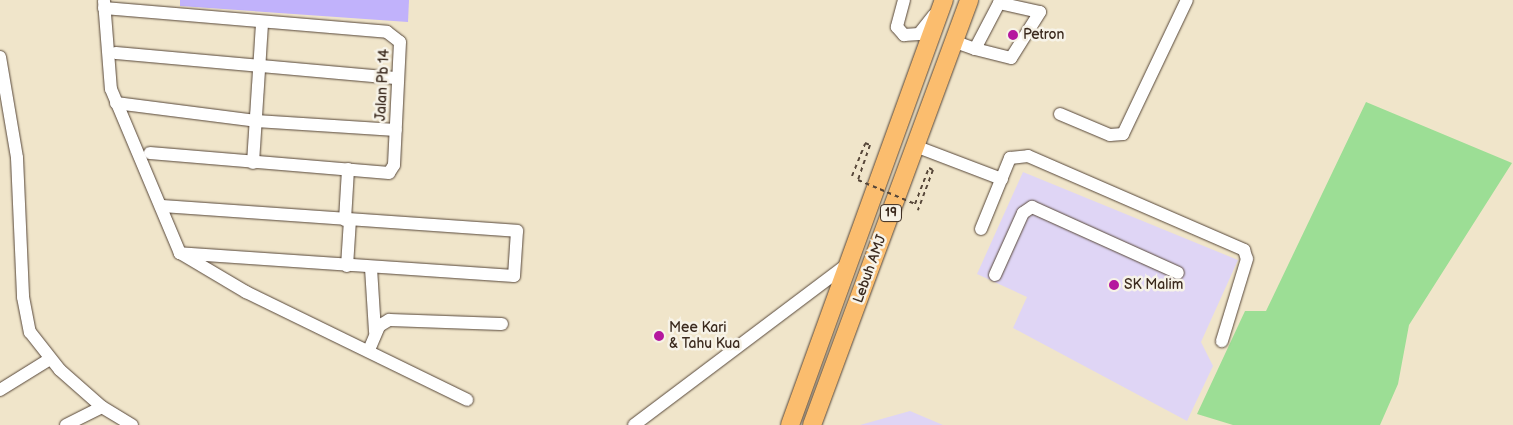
<!DOCTYPE html>
<html>
<head>
<meta charset="utf-8">
<style>
	body { margin:0 }
	#map { position:relative; width:1513px; height:425px; overflow:hidden; background:#f0e5ca; font-family:"Balsamiq Sans",sans-serif }
	div>[style] { position:absolute }
	.built>* { inset:0; background:#dfd5f5 }
	.green>* { inset:0; background:#9cde95 }
	.building>* { inset:0; background:#c1b2fb }
	.roads { filter:drop-shadow(0 0 1px #564638) drop-shadow(0 0 1px #564638) }
	.minor>* { height:12px; margin:-6px; padding:0 6px; transform-origin:6px; border-radius:6px; background:#fff }
	.highway>* { height:18px; margin:-9px; padding:0 9px; transform-origin:9px; border-radius:9px; background:#fbbd6e }
	.path-bridge>* { height:2px; margin-top:-1px; transform-origin:0; background:repeating-linear-gradient(90deg,#564638 0 4px,transparent 0 8px) }
	.dots>* { width:14px; height:14px; translate:-50% -50%; box-sizing:border-box; border:2px solid #f7f3e8; border-radius:50% }
	span { translate:-50% -50%; white-space:nowrap; text-align:center; line-height:1.15; -webkit-text-stroke:5px #f7f3e8; paint-order:stroke }
	.shield-label span { padding:1px 4px; background:#f7f3e8; border:1px solid; border-radius:4px; -webkit-text-stroke-width:0 }
	.shield-label { font-size:12px; color:#3b2a1e; font-weight:700 }
	.poi-label { font-size:14px; color:#3b2a1e }
	.left { translate:0 -50%; text-align:left }
	.street-label { font-size:14px; color:#3b2a1e }
</style>
</head>
<body>
<div id="map">
	<div class="built">
		<i style="clip-path:polygon(1023px 172px,1238px 260px,1201px 342px,1213px 366px,1187px 421px,1013px 328px,1027px 297px,977px 274px)"></i>
		<i style="clip-path:polygon(910px 411px,943px 425px,860px 425px)"></i>
	</div>
	<div class="green">
		<i style="clip-path:polygon(1366px 102px,1512px 163px,1409px 325px,1398px 384px,1380px 425px,1233px 425px,1197px 414px,1245px 311px,1266px 311px)"></i>
	</div>
	<div class="building">
		<i style="clip-path:polygon(180px 0,409px 0,408px 22px,180px 6px)"></i>
	</div>
	<div class="roads">
		<div class="minor">
			<i style="left:904px;top:0;width:28px;rotate:105deg"></i>
			<i style="left:897px;top:27px;width:11px;rotate:49deg"></i>
			<i style="left:904px;top:35px;width:15px;rotate:-4deg"></i>
			<i style="left:919px;top:34px;width:24px;rotate:-52deg"></i>
			<i style="left:104px;top:1px;width:88px;rotate:85.5deg"></i>
			<i style="left:111px;top:89px;width:178px;rotate:67.2deg"></i>
			<i style="left:180px;top:253px;width:77px;rotate:30.6deg"></i>
			<i style="left:246px;top:292px;width:246px;rotate:26deg"></i>
			<i style="left:104px;top:8px;width:284px;rotate:4.8deg"></i>
			<i style="left:387px;top:32px;width:16px;rotate:38deg"></i>
			<i style="left:400px;top:42px;width:123px;rotate:92.8deg"></i>
			<i style="left:394px;top:165px;width:9px;rotate:122deg"></i>
			<i style="left:389px;top:173px;width:240px;rotate:-175.2deg"></i>
			<i style="left:953px;top:41px;width:23px;rotate:20deg"></i>
			<i style="left:975px;top:49px;width:52px;rotate:-62.4deg"></i>
			<i style="left:999px;top:3px;width:42px;rotate:12.4deg"></i>
			<i style="left:1040px;top:12px;width:54px;rotate:122.2deg"></i>
			<i style="left:1011px;top:58px;width:37px;rotate:-166deg"></i>
			<i style="left:116px;top:53px;width:283px;rotate:5.1deg"></i>
			<i style="left:0;top:57px;width:102px;rotate:80.4deg"></i>
			<i style="left:17px;top:158px;width:139px;rotate:87.5deg"></i>
			<i style="left:23px;top:297px;width:36px;rotate:79deg"></i>
			<i style="left:30px;top:332px;width:48px;rotate:51.7deg"></i>
			<i style="left:60px;top:370px;width:56px;rotate:41.4deg"></i>
			<i style="left:102px;top:407px;width:35px;rotate:31deg"></i>
			<i style="left:116px;top:103px;width:141px;rotate:7.3deg"></i>
			<i style="left:256px;top:121px;width:140px;rotate:3.7deg"></i>
			<i style="left:1060px;top:114px;width:54px;rotate:22.8deg"></i>
			<i style="left:1110px;top:135px;width:13px;rotate:-4deg"></i>
			<i style="left:1123px;top:134px;width:148px;rotate:-64.5deg"></i>
			<i style="left:915px;top:146px;width:93px;rotate:20.8deg"></i>
			<i style="left:253px;top:163px;width:138px;rotate:-86.3deg"></i>
			<i style="left:161px;top:206px;width:357px;rotate:4deg"></i>
			<i style="left:517px;top:231px;width:45px;rotate:93.8deg"></i>
			<i style="left:514px;top:276px;width:335px;rotate:-176.1deg"></i>
			<i style="left:345px;top:220px;width:51px;rotate:-86.6deg"></i>
			<i style="left:981px;top:229px;width:77px;rotate:-67.8deg"></i>
			<i style="left:1010px;top:158px;width:18px;rotate:-6deg"></i>
			<i style="left:1028px;top:156px;width:236px;rotate:23.5deg"></i>
			<i style="left:1244px;top:250px;width:9px;rotate:72deg"></i>
			<i style="left:1247px;top:259px;width:86px;rotate:107deg"></i>
			<i style="left:347px;top:266px;width:46px;rotate:-86.3deg"></i>
			<i style="left:371px;top:268px;width:64px;rotate:86.4deg"></i>
			<i style="left:995px;top:275px;width:68px;rotate:-65.7deg"></i>
			<i style="left:1023px;top:213px;width:11px;rotate:-34deg"></i>
			<i style="left:1032px;top:207px;width:160px;rotate:24.3deg"></i>
			<i style="left:369px;top:350px;width:26px;rotate:-67deg"></i>
			<i style="left:379px;top:326px;width:12px;rotate:-31deg"></i>
			<i style="left:389px;top:320px;width:113px;rotate:2deg"></i>
			<i style="left:0;top:390px;width:59px;rotate:-31.8deg"></i>
			<i style="left:66px;top:425px;width:40px;rotate:-26.6deg"></i>
			<i style="left:634px;top:425px;width:268px;rotate:-37deg"></i>
		</div>
		<div class="highway">
			<i style="left:790px;top:425px;width:452px;rotate:-70.1deg"></i>
			<i style="left:812px;top:425px;width:453px;rotate:-69.7deg"></i>
		</div>
	</div>
	<div class="path-bridge">
		<i style="left:852px;top:176px;width:35px;rotate:-68deg"></i>
		<i style="left:865px;top:143px;width:5px;rotate:22deg"></i>
		<i style="left:870px;top:145px;width:37px;rotate:109deg"></i>
		<i style="left:858px;top:180px;width:62px;rotate:22.8deg"></i>
		<i style="left:915px;top:204px;width:39px;rotate:-69deg"></i>
		<i style="left:929px;top:168px;width:4px;rotate:27deg"></i>
		<i style="left:933px;top:170px;width:43px;rotate:110.6deg"></i>
	</div>
	<div class="dots">
		<i style="left:1013px;top:35px;background:#b5179e"></i>
		<i style="left:1114px;top:285px;background:#b5179e"></i>
		<i style="left:659px;top:336px;background:#b5179e"></i>
	</div>
	<div class="shield-label">
		<span style="left:891px;top:213px">19</span>
	</div>
	<div class="poi-label">
		<span class="left" style="left:1023px;top:35px">Petron</span>
		<span class="left" style="left:1124px;top:285px">SK Malim</span>
		<span class="left" style="left:669px;top:336px">Mee Kari<br>&amp; Tahu Kua</span>
	</div>
	<div class="street-label">
		<span style="left:383px;top:85px;rotate:-87deg">Jalan Pb 14</span>
		<span style="left:870px;top:269px;rotate:-70deg">Lebuh AMJ</span>
	</div>
</div>
</body>
</html>
